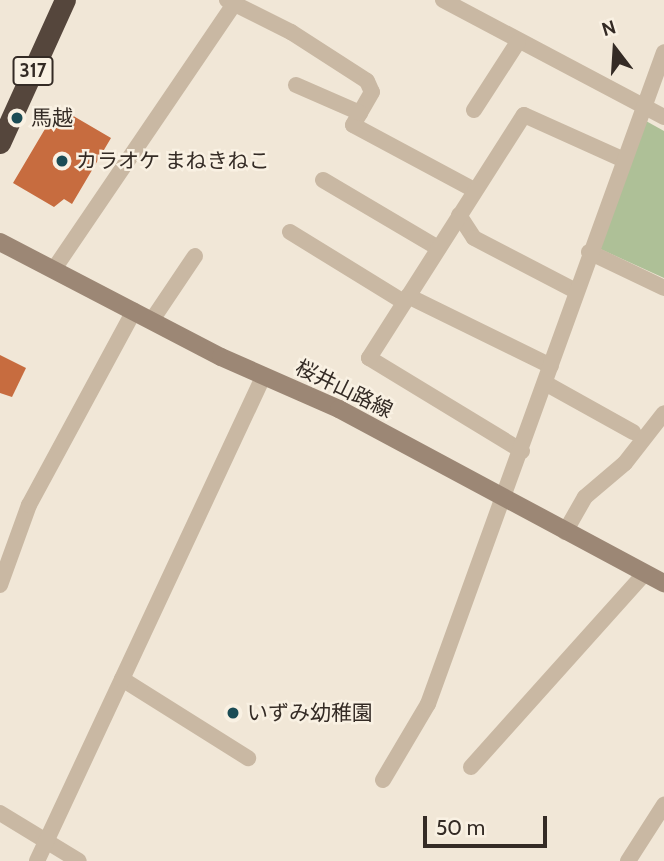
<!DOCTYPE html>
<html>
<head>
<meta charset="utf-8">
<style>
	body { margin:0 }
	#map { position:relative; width:664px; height:861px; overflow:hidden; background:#f1e7d7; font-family:Cabin,"Noto Sans JP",sans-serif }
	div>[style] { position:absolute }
	.green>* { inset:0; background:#aec097 }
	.building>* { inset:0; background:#c76c3f }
	.street>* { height:16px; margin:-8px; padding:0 8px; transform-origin:8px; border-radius:8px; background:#c9b8a3 }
	.secondary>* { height:18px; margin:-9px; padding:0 9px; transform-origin:9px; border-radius:9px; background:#9c8775 }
	.highway>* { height:21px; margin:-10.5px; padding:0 10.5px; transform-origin:10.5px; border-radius:10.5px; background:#55463c }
	.dots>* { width:19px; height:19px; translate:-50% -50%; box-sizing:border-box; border:4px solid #f9f1e3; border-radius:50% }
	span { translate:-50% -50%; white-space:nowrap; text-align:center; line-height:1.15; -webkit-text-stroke:5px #f9f1e3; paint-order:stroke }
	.shield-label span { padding:2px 5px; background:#f9f1e3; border:2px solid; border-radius:5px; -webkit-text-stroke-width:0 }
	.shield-label { font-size:19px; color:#342b25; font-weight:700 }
	.poi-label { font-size:21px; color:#342b25 }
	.left { translate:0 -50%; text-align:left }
	.street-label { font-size:21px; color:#342b25 }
	.north { position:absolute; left:580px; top:14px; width:70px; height:70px; -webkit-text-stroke:5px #f9f1e3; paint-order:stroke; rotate:343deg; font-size:19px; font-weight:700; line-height:28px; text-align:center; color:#342b25 }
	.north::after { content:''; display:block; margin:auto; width:24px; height:32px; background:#342b25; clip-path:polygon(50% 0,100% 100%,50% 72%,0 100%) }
	.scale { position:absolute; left:423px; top:816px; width:124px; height:32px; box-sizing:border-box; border:4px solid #342b25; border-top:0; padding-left:9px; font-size:21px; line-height:24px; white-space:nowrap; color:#342b25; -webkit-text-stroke:5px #f9f1e3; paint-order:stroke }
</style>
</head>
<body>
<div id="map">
	<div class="green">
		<i style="clip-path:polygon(646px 121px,664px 131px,664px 278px,598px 248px)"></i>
	</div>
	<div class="building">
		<i style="clip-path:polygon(58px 107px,111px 138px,72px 204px,64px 199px,54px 207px,13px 183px)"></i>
		<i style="clip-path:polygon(0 355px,26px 368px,12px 397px,0 393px)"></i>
	</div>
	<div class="street">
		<i style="left:227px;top:0;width:72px;rotate:26.6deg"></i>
		<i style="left:291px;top:32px;width:90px;rotate:32.8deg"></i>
		<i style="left:367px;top:81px;width:12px;rotate:66deg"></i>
		<i style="left:372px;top:92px;width:38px;rotate:120deg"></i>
		<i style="left:353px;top:125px;width:137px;rotate:28.2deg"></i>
		<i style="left:443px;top:0;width:250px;rotate:27.9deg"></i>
		<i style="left:296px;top:85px;width:70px;rotate:23.6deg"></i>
		<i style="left:474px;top:110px;width:81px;rotate:-57.1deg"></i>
		<i style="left:323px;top:180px;width:134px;rotate:30.6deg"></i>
		<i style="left:459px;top:215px;width:27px;rotate:57deg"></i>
		<i style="left:474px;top:238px;width:115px;rotate:27.5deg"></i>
		<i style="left:290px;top:232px;width:134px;rotate:31.6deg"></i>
		<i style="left:589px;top:252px;width:83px;rotate:25.6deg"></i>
		<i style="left:54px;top:269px;width:322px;rotate:-55.8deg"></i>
		<i style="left:408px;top:296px;width:159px;rotate:26.1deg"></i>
		<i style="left:152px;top:320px;width:77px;rotate:-56.1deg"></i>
		<i style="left:545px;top:383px;width:101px;rotate:29.1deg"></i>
		<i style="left:522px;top:451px;width:179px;rotate:-148.7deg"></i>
		<i style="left:369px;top:358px;width:288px;rotate:-57.5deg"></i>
		<i style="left:524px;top:115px;width:110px;rotate:24.2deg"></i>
		<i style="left:565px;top:532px;width:40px;rotate:-60.3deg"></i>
		<i style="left:585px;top:497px;width:52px;rotate:-40.4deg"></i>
		<i style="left:625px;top:463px;width:63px;rotate:-52deg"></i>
		<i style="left:0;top:585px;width:85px;rotate:-70.1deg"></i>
		<i style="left:29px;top:505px;width:221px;rotate:-61.6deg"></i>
		<i style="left:122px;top:679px;width:149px;rotate:32.1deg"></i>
		<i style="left:471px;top:767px;width:261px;rotate:-48.1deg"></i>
		<i style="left:383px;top:780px;width:88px;rotate:-59.4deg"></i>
		<i style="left:428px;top:704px;width:693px;rotate:-70.1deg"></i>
		<i style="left:0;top:813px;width:92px;rotate:31.3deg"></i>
		<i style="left:37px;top:861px;width:536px;rotate:-64.96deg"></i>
		<i style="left:628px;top:861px;width:67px;rotate:-57.3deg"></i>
	</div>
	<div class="secondary">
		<i style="left:0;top:242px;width:249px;rotate:27.5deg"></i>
		<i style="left:221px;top:357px;width:129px;rotate:23.8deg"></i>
		<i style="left:339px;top:409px;width:369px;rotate:28.2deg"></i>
	</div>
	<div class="highway">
		<i style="left:0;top:143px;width:157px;rotate:-65.6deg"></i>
	</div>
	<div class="dots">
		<i style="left:17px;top:118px;background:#1b4c55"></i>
		<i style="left:62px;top:161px;background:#1b4c55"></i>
		<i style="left:233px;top:713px;background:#1b4c55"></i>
	</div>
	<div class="shield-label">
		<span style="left:33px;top:71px">317</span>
	</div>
	<div class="poi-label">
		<span class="left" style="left:31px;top:118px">馬越</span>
		<span class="left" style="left:76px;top:161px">カラオケ まねきねこ</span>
		<span class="left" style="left:247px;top:713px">いずみ幼稚園</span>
	</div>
	<div class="street-label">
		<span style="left:344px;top:389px;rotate:26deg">桜井山路線</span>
	</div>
	<div class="north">N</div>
	<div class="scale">50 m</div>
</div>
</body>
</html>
